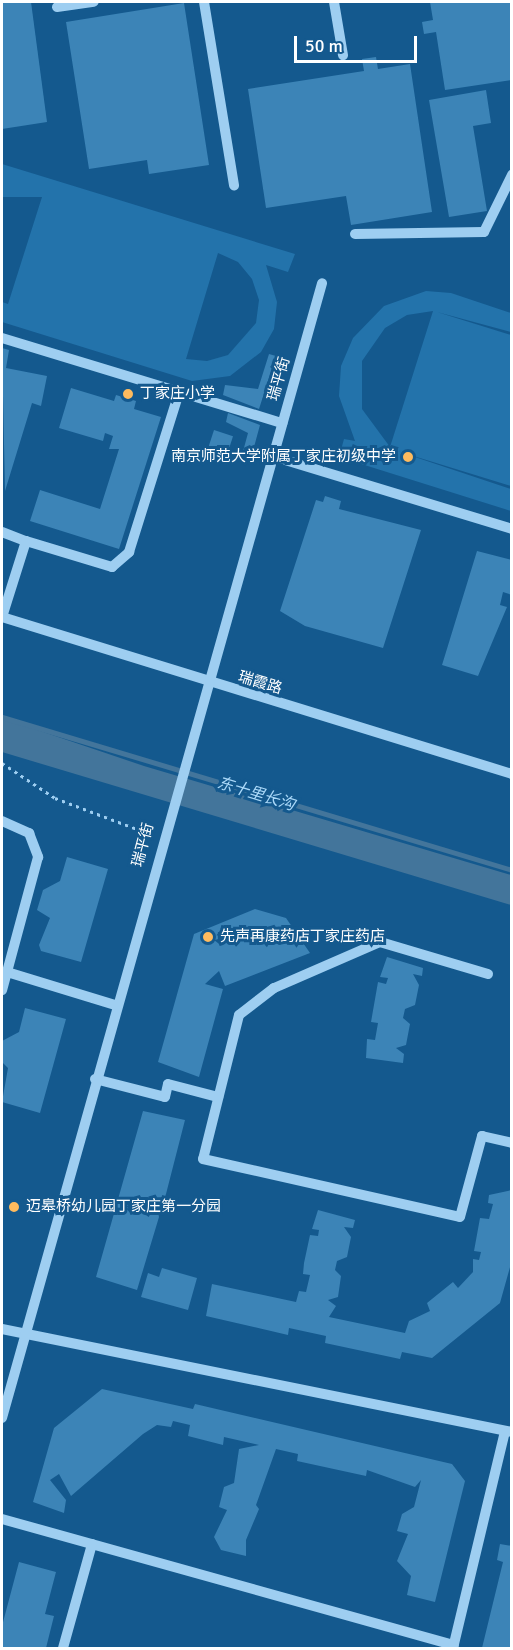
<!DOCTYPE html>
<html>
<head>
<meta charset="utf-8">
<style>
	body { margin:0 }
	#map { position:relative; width:513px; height:1650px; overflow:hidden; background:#14598e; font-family:Signika,"Noto Sans SC",sans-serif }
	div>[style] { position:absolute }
	.green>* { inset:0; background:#2373ab }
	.water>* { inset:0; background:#43759b }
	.stream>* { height:5px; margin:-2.5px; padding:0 2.5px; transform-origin:2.5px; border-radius:2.5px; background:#43759b }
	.building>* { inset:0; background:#3c84b7; transform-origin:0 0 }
	.path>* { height:3px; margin-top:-1.5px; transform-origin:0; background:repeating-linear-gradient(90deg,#9ecef1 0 3px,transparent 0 7.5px) }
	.minor>* { height:10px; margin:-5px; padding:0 5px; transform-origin:5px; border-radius:5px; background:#9ecef1 }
	.dots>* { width:16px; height:16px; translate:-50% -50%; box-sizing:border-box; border:3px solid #14598e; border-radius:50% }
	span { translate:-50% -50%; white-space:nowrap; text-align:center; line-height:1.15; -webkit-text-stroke:6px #14598e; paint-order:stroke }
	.street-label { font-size:15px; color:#fff }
	.poi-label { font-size:15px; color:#fff }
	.left { translate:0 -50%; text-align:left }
	.right { translate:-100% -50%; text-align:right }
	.water-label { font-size:16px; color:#aad8f8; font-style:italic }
	.frame { position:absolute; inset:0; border:3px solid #fff; pointer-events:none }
	.scale { position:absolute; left:294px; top:36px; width:123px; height:27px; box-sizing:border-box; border:3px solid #fff; border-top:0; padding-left:8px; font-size:18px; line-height:21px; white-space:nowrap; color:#fff; -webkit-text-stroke:4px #14598e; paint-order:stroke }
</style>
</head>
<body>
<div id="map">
	<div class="green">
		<i style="clip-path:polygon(evenodd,2px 164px,295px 254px,288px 272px,266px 265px,277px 302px,274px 329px,261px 352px,230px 376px,192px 381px,2px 322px,2px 302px,8px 304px,42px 197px,2px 197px,2px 164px,218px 253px,238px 262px,252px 279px,259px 300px,256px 323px,228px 355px,207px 361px,186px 359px,218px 253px)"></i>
		<i style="clip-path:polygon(evenodd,426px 291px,451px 293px,511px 313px,511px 332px,437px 312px,511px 335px,511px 486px,394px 450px,511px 489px,511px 511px,339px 457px,344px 439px,355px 441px,339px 396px,341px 366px,353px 338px,384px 306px,426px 291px,433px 311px,390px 447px,362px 409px,362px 361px,385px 328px,407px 315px,433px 311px)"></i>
	</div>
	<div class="water">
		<i style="clip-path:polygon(2px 718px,144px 766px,511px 875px,511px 905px,2px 752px)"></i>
	</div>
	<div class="stream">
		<i style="left:2px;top:717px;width:532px;rotate:16.7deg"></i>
	</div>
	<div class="building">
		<i style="clip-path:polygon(2px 2px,31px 2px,47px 122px,2px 129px)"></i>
		<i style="clip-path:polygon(430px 2px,512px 2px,512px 80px,445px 90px,436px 32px,424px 34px,422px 22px,433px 20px)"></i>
		<i style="clip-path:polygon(184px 3px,209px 165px,149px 174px,147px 160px,89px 169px,66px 22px)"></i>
		<i style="clip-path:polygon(376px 57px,378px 69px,410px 64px,432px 212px,351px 225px,346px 196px,266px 208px,248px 89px,364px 71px,362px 59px)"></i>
		<i style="clip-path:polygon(486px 90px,491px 123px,473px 126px,487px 211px,449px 217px,429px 100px)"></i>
		<i style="clip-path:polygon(2px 348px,9px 350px,6px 368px,47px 376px,41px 406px,32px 403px,5px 491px)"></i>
		<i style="clip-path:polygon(269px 354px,276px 356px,259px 409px,223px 395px,225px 385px,258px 389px)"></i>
		<i style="clip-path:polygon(71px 388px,114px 401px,116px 395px,136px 401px,134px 409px,161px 417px,119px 549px,30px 521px,40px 490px,100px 509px,119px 449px,109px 449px,113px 436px,105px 433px,103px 441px,59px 428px)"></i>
		<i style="clip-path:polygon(228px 413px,260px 425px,251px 458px,242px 455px,248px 433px,226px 422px)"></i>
		<i style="left:214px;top:430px;width:20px;height:30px;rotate:18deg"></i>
		<i style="clip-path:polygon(325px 496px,341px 501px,339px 509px,421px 530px,383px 648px,305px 626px,280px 611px,316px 500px,323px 502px)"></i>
		<i style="clip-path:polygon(477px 551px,512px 560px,512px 595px,503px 592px,500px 605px,507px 607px,478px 676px,442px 665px)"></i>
		<i style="clip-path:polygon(67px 857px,108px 869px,81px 962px,41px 951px,39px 945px,50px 918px,37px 910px,43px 890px,60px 881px)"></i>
		<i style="clip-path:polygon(255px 909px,286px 918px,310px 953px,225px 986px,219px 971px,205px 984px,223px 989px,199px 1077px,158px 1062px,194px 934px)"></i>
		<i style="clip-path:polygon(387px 957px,423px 968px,422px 976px,413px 974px,419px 985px,415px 1005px,405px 1009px,403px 1018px,410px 1024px,406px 1045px,396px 1048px,404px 1054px,403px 1063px,366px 1058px,367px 1039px,375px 1040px,378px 1023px,371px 1022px,378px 982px,386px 984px,388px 978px,380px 977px)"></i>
		<i style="clip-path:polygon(25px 1008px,66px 1019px,40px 1113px,2px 1102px,8px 1068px,2px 1062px,2px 1041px,19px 1032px)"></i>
		<i style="clip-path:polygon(143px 1111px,185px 1120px,166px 1194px,162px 1205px,156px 1203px,159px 1217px,137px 1290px,96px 1277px)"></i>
		<i style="clip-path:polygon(512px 1190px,512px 1260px,500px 1303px,432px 1358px,402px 1352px,400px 1359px,325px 1343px,326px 1336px,289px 1328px,288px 1335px,206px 1316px,212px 1284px,296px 1302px,299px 1291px,306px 1292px,310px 1275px,303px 1274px,304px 1263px,310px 1235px,318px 1236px,319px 1230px,312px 1229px,318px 1210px,355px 1220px,353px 1228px,344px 1227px,351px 1237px,347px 1257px,337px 1261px,335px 1270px,341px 1276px,338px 1297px,328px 1300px,336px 1306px,329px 1317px,405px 1333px,409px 1321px,430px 1311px,427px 1303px,453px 1282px,458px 1288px,473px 1272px,473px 1259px,479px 1260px,481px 1252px,474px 1251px,480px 1218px,489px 1219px,493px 1204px,488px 1203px,489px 1195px)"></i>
		<i style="clip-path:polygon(162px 1268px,197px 1278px,188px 1310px,141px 1297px,148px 1273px,159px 1277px)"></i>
		<i style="clip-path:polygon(102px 1389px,193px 1409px,195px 1404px,452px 1464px,465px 1481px,435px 1602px,407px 1595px,411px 1576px,397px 1561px,408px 1534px,397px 1531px,402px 1514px,414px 1507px,421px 1480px,415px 1487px,367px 1470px,366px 1476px,297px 1461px,298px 1454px,276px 1449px,256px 1505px,259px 1509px,246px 1540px,246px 1556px,221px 1550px,214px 1537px,227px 1510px,219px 1507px,224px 1487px,234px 1483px,239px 1449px,259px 1445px,224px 1437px,223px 1445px,188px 1436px,190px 1425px,173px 1421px,171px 1427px,157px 1425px,143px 1434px,71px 1496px,59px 1474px,50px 1480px,66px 1500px,64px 1513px,33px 1502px,54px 1428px)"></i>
		<i style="clip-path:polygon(500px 1544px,512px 1546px,512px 1648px,482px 1648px,503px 1562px,497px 1560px)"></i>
		<i style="clip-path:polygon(19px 1562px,56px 1572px,45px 1614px,54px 1616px,46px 1648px,2px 1648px,2px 1626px)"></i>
	</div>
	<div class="path">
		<i style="left:2px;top:763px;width:64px;rotate:33.4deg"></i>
		<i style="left:55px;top:798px;width:88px;rotate:20.7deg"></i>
	</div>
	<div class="minor">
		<i style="left:204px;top:2px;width:186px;rotate:80.7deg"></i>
		<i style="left:334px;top:2px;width:54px;rotate:80.4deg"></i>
		<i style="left:57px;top:7px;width:37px;rotate:-8deg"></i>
		<i style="left:355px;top:234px;width:129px;rotate:-0.9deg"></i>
		<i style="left:484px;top:232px;width:64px;rotate:-63.8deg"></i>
		<i style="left:2px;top:338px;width:293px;rotate:16.9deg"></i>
		<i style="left:272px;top:456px;width:251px;rotate:16.9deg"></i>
		<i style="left:2px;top:532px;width:26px;rotate:21deg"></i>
		<i style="left:26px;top:541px;width:80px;rotate:107.5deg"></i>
		<i style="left:26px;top:541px;width:90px;rotate:16.8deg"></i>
		<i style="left:112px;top:567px;width:23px;rotate:-41deg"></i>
		<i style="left:129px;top:552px;width:168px;rotate:-72.6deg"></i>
		<i style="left:2px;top:617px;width:534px;rotate:17.11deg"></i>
		<i style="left:2px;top:821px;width:30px;rotate:24deg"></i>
		<i style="left:29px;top:833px;width:26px;rotate:69deg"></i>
		<i style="left:38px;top:857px;width:138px;rotate:105.1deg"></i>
		<i style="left:7px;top:972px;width:113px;rotate:17deg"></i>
		<i style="left:488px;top:974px;width:113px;rotate:-163.5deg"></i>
		<i style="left:380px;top:942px;width:116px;rotate:156.5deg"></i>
		<i style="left:274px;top:988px;width:44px;rotate:142.4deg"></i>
		<i style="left:239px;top:1015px;width:148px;rotate:104deg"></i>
		<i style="left:203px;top:1159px;width:263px;rotate:12.7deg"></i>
		<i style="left:460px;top:1217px;width:84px;rotate:-74.8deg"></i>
		<i style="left:482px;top:1136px;width:31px;rotate:13deg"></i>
		<i style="left:95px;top:1079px;width:72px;rotate:14.4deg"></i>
		<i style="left:165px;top:1097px;width:13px;rotate:-77deg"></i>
		<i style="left:168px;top:1084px;width:52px;rotate:14.6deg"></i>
		<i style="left:2px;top:1329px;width:520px;rotate:11.42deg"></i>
		<i style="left:2px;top:1418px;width:1179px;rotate:-74.25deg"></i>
		<i style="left:2px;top:1519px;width:469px;rotate:15.6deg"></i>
		<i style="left:63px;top:1648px;width:108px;rotate:-74.4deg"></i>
		<i style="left:453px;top:1648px;width:223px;rotate:-76.5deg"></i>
	</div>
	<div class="dots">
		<i style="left:128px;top:394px;background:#ffbb5e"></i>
		<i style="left:408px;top:457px;background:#ffbb5e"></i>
		<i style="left:208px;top:937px;background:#ffbb5e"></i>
		<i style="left:14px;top:1207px;background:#ffbb5e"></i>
	</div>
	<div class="street-label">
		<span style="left:279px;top:379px;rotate:-74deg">瑞平街</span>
		<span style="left:260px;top:683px;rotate:17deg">瑞霞路</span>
		<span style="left:143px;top:845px;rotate:-75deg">瑞平街</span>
	</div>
	<div class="poi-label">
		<span class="left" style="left:140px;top:394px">丁家庄小学</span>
		<span class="right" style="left:396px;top:457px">南京师范大学附属丁家庄初级中学</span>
		<span class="left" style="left:220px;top:937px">先声再康药店丁家庄药店</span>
		<span class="left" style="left:26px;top:1207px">迈皋桥幼儿园丁家庄第一分园</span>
	</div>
	<div class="water-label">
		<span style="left:256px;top:794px;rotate:17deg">东十里长沟</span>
	</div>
	<div class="frame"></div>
	<div class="scale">50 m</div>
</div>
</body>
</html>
